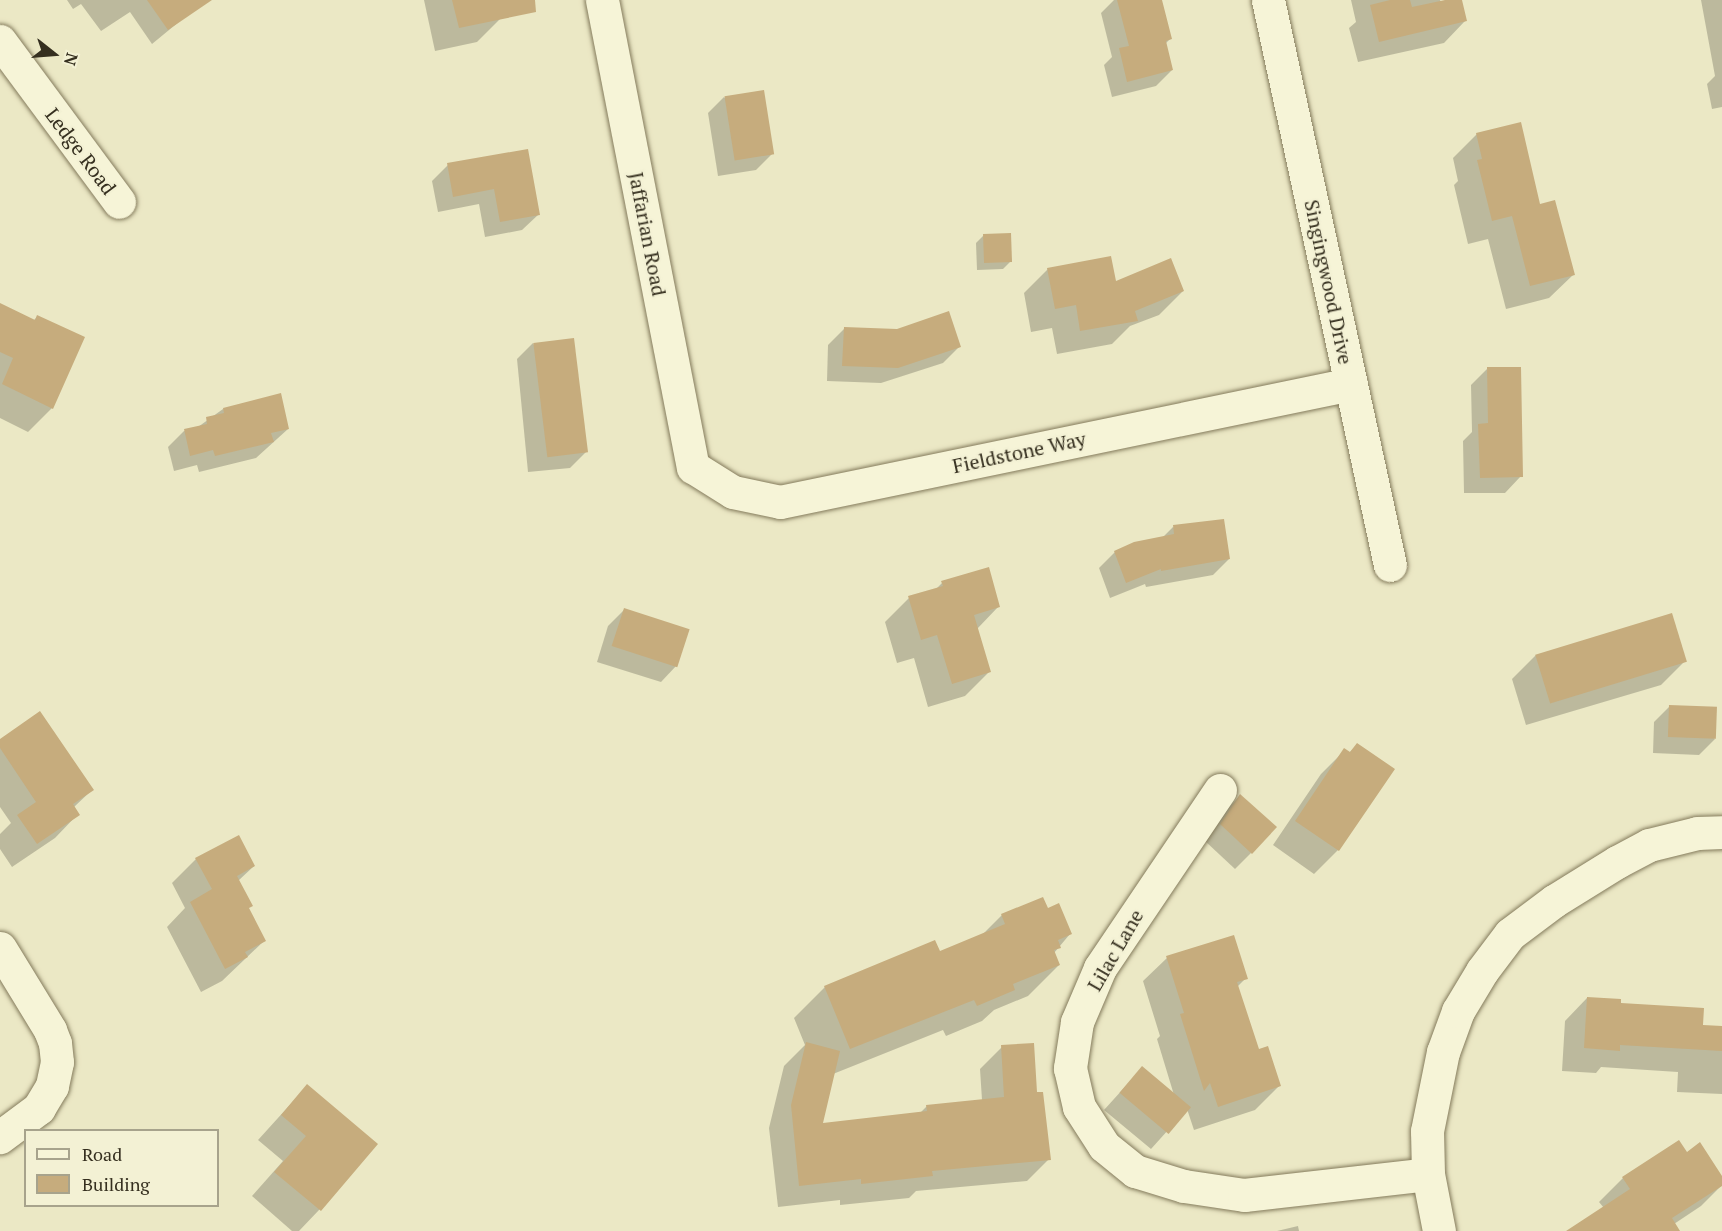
<!DOCTYPE html>
<html>
<head>
<meta charset="utf-8">
<style>
	body { margin:0 }
	#map { position:relative; width:1722px; height:1231px; overflow:hidden; background:#ebe8c5; font-family:"PT Serif",serif }
	div>[style] { position:absolute }
	.shadow>* { inset:0; background:#0003 }
	.building>* { inset:0; background:#c6ac7d; transform-origin:0 0 }
	.roads { filter:drop-shadow(0 0 2px #847b5c) drop-shadow(0 0 2px #847b5c) }
	.street>* { height:33px; margin:-16.5px; padding:0 16.5px; transform-origin:16.5px; border-radius:16.5px; background:#f6f4d7 }
	span { translate:-50% -50%; white-space:nowrap; text-align:center; line-height:1.15; -webkit-text-stroke:4.5px #f3f1d4; paint-order:stroke }
	.street-label { font-size:20px; color:#352f1f }
	.legend { position:absolute; left:24px; top:1129px; width:195px; height:78px; box-sizing:border-box; background:#f3f1d4; border:2px solid #a7a38c; margin:0; padding:8px 10px; list-style:none; font-size:18px; color:#352f1f }
	.legend li { display:flex; align-items:center; gap:12px; height:30px }
	.legend b { width:30px; border:2px solid #a7a38c }
	.north { position:absolute; left:24px; top:24px; width:60px; height:60px; -webkit-text-stroke:4px #f3f1d4; paint-order:stroke; rotate:107deg; font-size:16px; font-weight:700; line-height:24px; text-align:center; color:#352f1f }
	.north::after { content:''; display:block; margin:auto; width:21px; height:27px; background:#352f1f; clip-path:polygon(50% 0,100% 100%,50% 72%,0 100%) }
</style>
</head>
<body>
<div id="map">
	<div class="shadow">
		<i style="clip-path:polygon(67px 0,175px 0,186px 16px,152px 44px,130px 12px,101px 31px,81px 4px,73px 9px)"></i>
		<i style="clip-path:polygon(424px 0,498px 0,501px 18px,477px 42px,435px 51px)"></i>
		<i style="clip-path:polygon(1114px 0,1160px 0,1170px 39px,1165px 44px,1172px 70px,1156px 86px,1112px 97px,1104px 65px,1112px 57px,1101px 13px)"></i>
		<i style="clip-path:polygon(1351px 0,1440px 0,1441px 2px,1461px 0,1465px 21px,1444px 43px,1358px 62px,1349px 28px,1356px 22px)"></i>
		<i style="clip-path:polygon(1701px 0,1722px 0,1722px 107px,1712px 109px,1707px 84px,1715px 76px)"></i>
		<i style="clip-path:polygon(724px 97px,772px 154px,756px 170px,718px 176px,708px 113px)"></i>
		<i style="clip-path:polygon(1477px 134px,1539px 206px,1573px 275px,1549px 298px,1506px 309px,1488px 239px,1468px 244px,1454px 185px,1458px 181px,1453px 158px)"></i>
		<i style="clip-path:polygon(527px 151px,539px 214px,522px 230px,485px 237px,479px 204px,438px 212px,432px 181px,448px 165px)"></i>
		<i style="clip-path:polygon(984px 235px,1010px 262px,1003px 269px,977px 270px,976px 243px)"></i>
		<i style="clip-path:polygon(1048px 269px,1115px 283px,1183px 291px,1159px 315px,1130px 326px,1112px 344px,1057px 354px,1052px 328px,1031px 332px,1024px 293px)"></i>
		<i style="clip-path:polygon(0 304px,33px 321px,38px 316px,52px 408px,28px 432px,0 418px)"></i>
		<i style="clip-path:polygon(844px 329px,959px 347px,943px 363px,881px 383px,827px 381px,828px 345px)"></i>
		<i style="clip-path:polygon(533px 343px,586px 452px,570px 468px,528px 472px,517px 359px)"></i>
		<i style="clip-path:polygon(1487px 369px,1521px 476px,1505px 493px,1464px 493px,1463px 441px,1472px 432px,1471px 385px)"></i>
		<i style="clip-path:polygon(223px 409px,288px 429px,256px 458px,199px 472px,197px 465px,174px 471px,168px 447px,184px 431px,198px 427px)"></i>
		<i style="clip-path:polygon(1173px 527px,1229px 559px,1213px 575px,1146px 587px,1145px 584px,1110px 598px,1099px 568px,1115px 552px,1162px 538px)"></i>
		<i style="clip-path:polygon(942px 583px,999px 606px,977px 629px,989px 672px,965px 696px,928px 707px,914px 658px,897px 663px,885px 622px,909px 598px,935px 590px)"></i>
		<i style="clip-path:polygon(624px 610px,677px 665px,661px 682px,597px 662px,608px 626px)"></i>
		<i style="clip-path:polygon(1536px 655px,1685px 661px,1661px 685px,1526px 725px,1512px 679px)"></i>
		<i style="clip-path:polygon(1670px 706px,1715px 739px,1699px 755px,1653px 753px,1654px 722px)"></i>
		<i style="clip-path:polygon(0 741px,92px 790px,74px 807px,78px 814px,55px 838px,12px 867px,0 849px,0 834px,11px 823px,0 807px)"></i>
		<i style="clip-path:polygon(1357px 745px,1338px 850px,1314px 874px,1273px 845px,1321px 774px,1345px 750px,1349px 753px)"></i>
		<i style="clip-path:polygon(1240px 796px,1251px 853px,1235px 869px,1205px 841px,1224px 812px)"></i>
		<i style="clip-path:polygon(196px 859px,254px 866px,238px 881px,248px 909px,264px 941px,222px 981px,201px 992px,167px 927px,185px 908px,172px 883px)"></i>
		<i style="clip-path:polygon(1047px 910px,1070px 934px,1054px 953px,1059px 965px,1028px 996px,994px 1010px,982px 1021px,946px 1036px,943px 1030px,833px 1074px,821px 1124px,920px 1113px,927px 1106px,982px 1100px,980px 1069px,1002px 1047px,1049px 1159px,1027px 1181px,916px 1191px,909px 1198px,840px 1205px,840px 1200px,778px 1207px,769px 1128px,784px 1066px,805px 1045px,794px 1018px,825px 987px,939px 953px,982px 935px,1002px 915px)"></i>
		<i style="clip-path:polygon(1167px 958px,1246px 978px,1237px 987px,1258px 1051px,1279px 1086px,1255px 1110px,1194px 1130px,1187px 1109px,1151px 1149px,1104px 1110px,1142px 1068px,1174px 1095px,1157px 1039px,1160px 1036px,1143px 981px)"></i>
		<i style="clip-path:polygon(1587px 998px,1702px 1027px,1722px 1028px,1722px 1094px,1677px 1092px,1678px 1072px,1601px 1067px,1596px 1073px,1562px 1071px,1565px 1021px)"></i>
		<i style="clip-path:polygon(307px 1086px,376px 1145px,319px 1210px,299px 1231px,292px 1231px,252px 1196px,283px 1161px,258px 1140px)"></i>
		<i style="clip-path:polygon(1686px 1154px,1722px 1179px,1722px 1185px,1701px 1206px,1674px 1224px,1668px 1231px,1569px 1231px,1604px 1208px,1599px 1202px,1623px 1178px)"></i>
		<i style="clip-path:polygon(1298px 1226px,1299px 1231px,1277px 1231px)"></i>
	</div>
	<div class="building">
		<i style="clip-path:polygon(147px 0,212px 0,168px 30px)"></i>
		<i style="clip-path:polygon(452px 0,535px 0,536px 12px,459px 28px)"></i>
		<i style="clip-path:polygon(1117px 0,1162px 0,1172px 39px,1166px 41px,1173px 70px,1127px 82px,1119px 48px,1129px 46px)"></i>
		<i style="clip-path:polygon(1390px 0,1410px 0,1412px 7px,1445px 0,1462px 0,1467px 21px,1379px 42px,1370px 5px)"></i>
		<i style="left:764px;top:90px;width:65px;height:40px;rotate:81deg"></i>
		<i style="clip-path:polygon(1521px 122px,1540px 204px,1555px 200px,1575px 275px,1530px 286px,1512px 216px,1492px 221px,1477px 160px,1482px 159px,1476px 133px)"></i>
		<i style="clip-path:polygon(528px 149px,540px 215px,500px 222px,494px 189px,453px 197px,447px 163px)"></i>
		<i style="left:1011px;top:233px;width:29px;height:28px;rotate:88deg"></i>
		<i style="clip-path:polygon(1111px 256px,1116px 281px,1171px 258px,1184px 291px,1135px 311px,1138px 321px,1080px 331px,1076px 305px,1055px 309px,1047px 268px)"></i>
		<i style="clip-path:polygon(0 303px,35px 320px,37px 315px,85px 337px,53px 409px,2px 384px,13px 358px,0 352px)"></i>
		<i style="clip-path:polygon(949px 311px,961px 347px,898px 368px,842px 366px,844px 327px,897px 329px)"></i>
		<i style="left:574px;top:338px;width:115px;height:41px;rotate:83deg"></i>
		<i style="clip-path:polygon(1487px 367px,1521px 367px,1523px 477px,1480px 478px,1478px 424px,1488px 423px)"></i>
		<i style="clip-path:polygon(281px 393px,289px 429px,271px 433px,274px 442px,215px 456px,213px 450px,190px 456px,184px 429px,207px 424px,206px 417px,224px 413px,223px 408px)"></i>
		<i style="clip-path:polygon(1224px 519px,1230px 559px,1161px 571px,1161px 569px,1126px 583px,1114px 551px,1134px 542px,1174px 534px,1173px 525px)"></i>
		<i style="clip-path:polygon(989px 567px,1000px 607px,974px 615px,991px 672px,952px 684px,937px 635px,921px 640px,908px 596px,943px 586px,941px 581px)"></i>
		<i style="left:624px;top:608px;width:69px;height:40px;rotate:18deg"></i>
		<i style="left:1672px;top:613px;width:51px;height:143px;rotate:73deg"></i>
		<i style="left:1669px;top:705px;width:48px;height:32px;rotate:2deg"></i>
		<i style="clip-path:polygon(40px 711px,94px 790px,73px 804px,80px 815px,37px 844px,17px 815px,36px 802px,0 748px,0 739px)"></i>
		<i style="clip-path:polygon(1357px 743px,1395px 769px,1339px 851px,1295px 821px,1344px 748px,1350px 752px)"></i>
		<i style="clip-path:polygon(1240px 794px,1277px 827px,1252px 854px,1220px 824px)"></i>
		<i style="clip-path:polygon(239px 835px,255px 866px,237px 876px,253px 906px,249px 908px,266px 941px,245px 952px,248px 957px,225px 969px,190px 902px,212px 889px,195px 858px)"></i>
		<i style="clip-path:polygon(1043px 897px,1048px 908px,1059px 903px,1072px 934px,1058px 940px,1061px 948px,1054px 950px,1060px 965px,1013px 984px,1015px 990px,977px 1006px,974px 1000px,850px 1049px,824px 986px,935px 940px,940px 951px,1005px 924px,1001px 914px)"></i>
		<i style="clip-path:polygon(1234px 935px,1248px 979px,1237px 982px,1259px 1049px,1268px 1046px,1281px 1086px,1218px 1107px,1210px 1083px,1204px 1091px,1180px 1014px,1184px 1013px,1166px 956px)"></i>
		<i style="clip-path:polygon(1587px 997px,1621px 999px,1621px 1003px,1704px 1008px,1703px 1025px,1722px 1026px,1722px 1051px,1620px 1045px,1620px 1051px,1584px 1048px)"></i>
		<i style="clip-path:polygon(806px 1042px,840px 1051px,823px 1123px,927px 1111px,926px 1105px,1004px 1097px,1001px 1045px,1034px 1043px,1037px 1092px,1043px 1092px,1051px 1160px,932px 1171px,933px 1176px,861px 1184px,861px 1179px,799px 1186px,791px 1105px)"></i>
		<i style="left:1142px;top:1066px;width:64px;height:35px;rotate:40deg"></i>
		<i style="clip-path:polygon(307px 1084px,378px 1144px,321px 1211px,274px 1172px,306px 1136px,281px 1115px)"></i>
		<i style="clip-path:polygon(1679px 1140px,1687px 1152px,1700px 1142px,1722px 1176px,1722px 1186px,1672px 1218px,1680px 1231px,1566px 1231px,1630px 1189px,1622px 1177px)"></i>
	</div>
	<div class="roads">
		<div class="street">
			<i style="left:602px;top:0;width:476px;rotate:79deg"></i>
			<i style="left:693px;top:467px;width:47px;rotate:32deg"></i>
			<i style="left:733px;top:492px;width:48px;rotate:12deg"></i>
			<i style="left:780px;top:502px;width:583px;rotate:-11.68deg"></i>
			<i style="left:1268px;top:0;width:578px;rotate:77.82deg"></i>
			<i style="left:0;top:41px;width:200px;rotate:53.5deg"></i>
			<i style="left:1220px;top:790px;width:215px;rotate:124deg"></i>
			<i style="left:1100px;top:968px;width:59px;rotate:113.1deg"></i>
			<i style="left:1077px;top:1022px;width:47px;rotate:98.7deg"></i>
			<i style="left:1070px;top:1068px;width:40px;rotate:77deg"></i>
			<i style="left:1079px;top:1107px;width:46px;rotate:57.3deg"></i>
			<i style="left:1104px;top:1146px;width:40px;rotate:39deg"></i>
			<i style="left:1135px;top:1171px;width:51px;rotate:17deg"></i>
			<i style="left:1184px;top:1186px;width:61px;rotate:8.5deg"></i>
			<i style="left:1244px;top:1195px;width:185px;rotate:-6.5deg"></i>
			<i style="left:0;top:948px;width:96px;rotate:58.6deg"></i>
			<i style="left:50px;top:1030px;width:14px;rotate:69deg"></i>
			<i style="left:55px;top:1043px;width:19px;rotate:84deg"></i>
			<i style="left:57px;top:1062px;width:25px;rotate:102deg"></i>
			<i style="left:52px;top:1086px;width:26px;rotate:121deg"></i>
			<i style="left:39px;top:1108px;width:49px;rotate:143.4deg"></i>
			<i style="left:1439px;top:1231px;width:58px;rotate:-100.9deg"></i>
			<i style="left:1428px;top:1174px;width:43px;rotate:-91.3deg"></i>
			<i style="left:1427px;top:1131px;width:81px;rotate:-78.6deg"></i>
			<i style="left:1443px;top:1052px;width:44px;rotate:-69.9deg"></i>
			<i style="left:1458px;top:1011px;width:47px;rotate:-59deg"></i>
			<i style="left:1482px;top:971px;width:46px;rotate:-52.9deg"></i>
			<i style="left:1510px;top:934px;width:55px;rotate:-36.9deg"></i>
			<i style="left:1554px;top:901px;width:74px;rotate:-31.8deg"></i>
			<i style="left:1617px;top:862px;width:36px;rotate:-28deg"></i>
			<i style="left:1649px;top:845px;width:49px;rotate:-14deg"></i>
			<i style="left:1697px;top:833px;width:25px;rotate:-2deg"></i>
		</div>
	</div>
	<div class="street-label">
		<span style="left:81px;top:151px;rotate:53deg">Ledge Road</span>
		<span style="left:648px;top:234px;rotate:79deg">Jaffarian Road</span>
		<span style="left:1329px;top:282px;rotate:78deg">Singingwood Drive</span>
		<span style="left:1019px;top:452px;rotate:-12deg">Fieldstone Way</span>
		<span style="left:1115px;top:950px;rotate:-60deg">Lilac Lane</span>
	</div>
	<ul class="legend">
	<li><b style="height:8px;background:#f6f4d7"></b>Road</li>
	<li><b style="height:16px;background:#c6ac7d"></b>Building</li>
	</ul>
	<div class="north">N</div>
</div>
</body>
</html>
